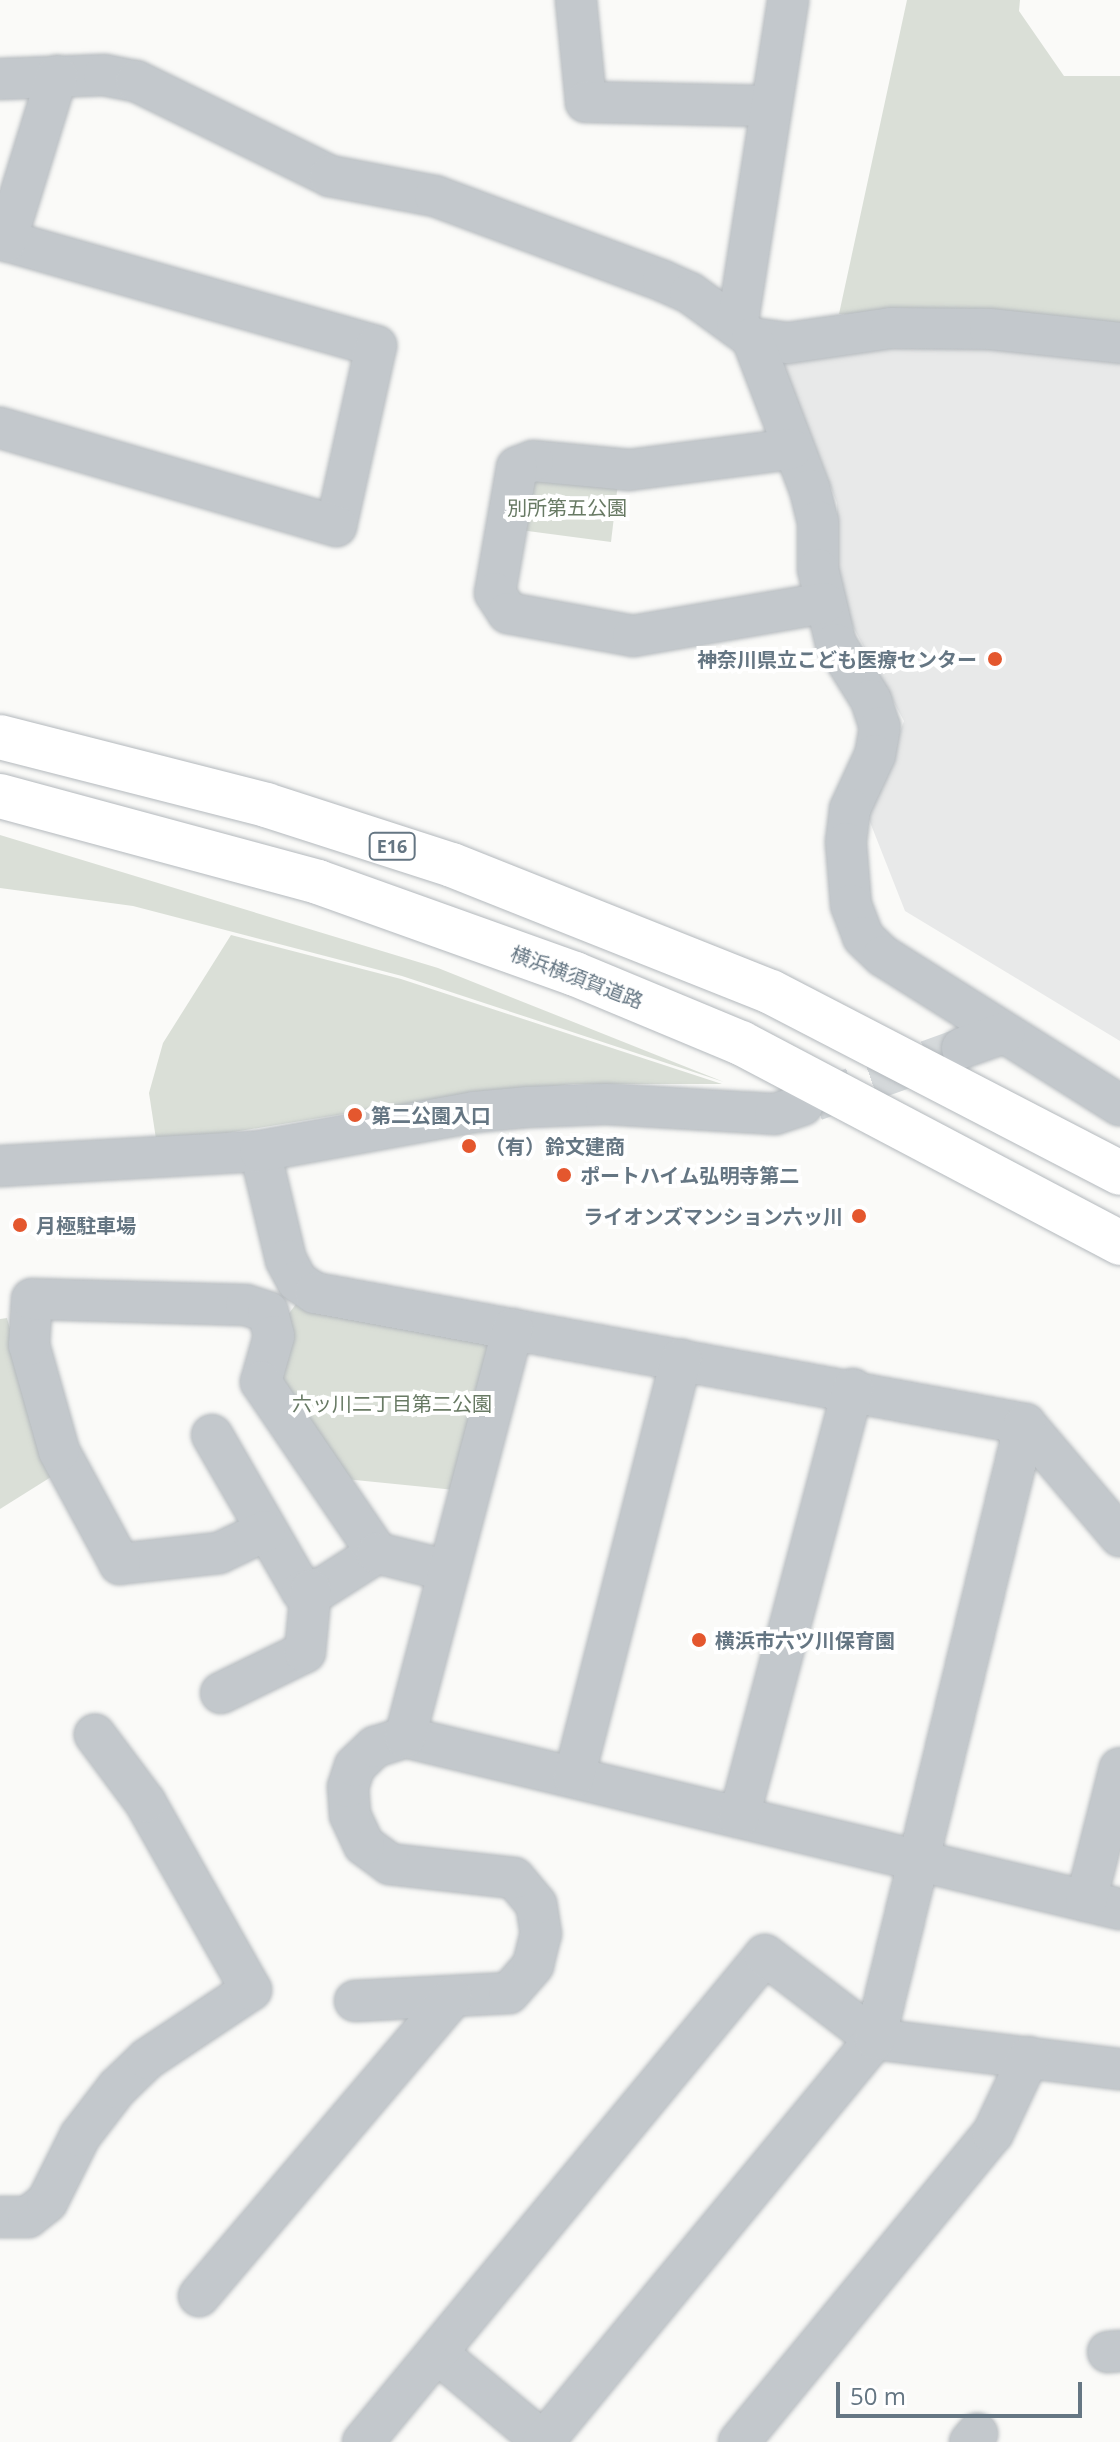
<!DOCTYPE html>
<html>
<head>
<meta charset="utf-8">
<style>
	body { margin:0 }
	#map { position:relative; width:1120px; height:2442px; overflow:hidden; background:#fafaf8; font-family:"Open Sans","Noto Sans JP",sans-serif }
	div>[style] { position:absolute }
	.built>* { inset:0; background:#e8e9e9 }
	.green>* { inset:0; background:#dadfd7 }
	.minor-tunnel>* { height:40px; margin-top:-20px; transform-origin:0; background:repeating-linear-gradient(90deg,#d5d9db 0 40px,transparent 0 60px) }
	.roads { filter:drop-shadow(0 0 2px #b4b9bd) drop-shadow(0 0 2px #b4b9bd) }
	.minor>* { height:40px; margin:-20px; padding:0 20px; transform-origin:20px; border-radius:20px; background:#c3c8cc }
	.highway>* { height:44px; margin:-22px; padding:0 22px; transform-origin:22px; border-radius:22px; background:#fff }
	.dots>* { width:22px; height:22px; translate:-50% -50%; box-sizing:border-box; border:4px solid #fff; border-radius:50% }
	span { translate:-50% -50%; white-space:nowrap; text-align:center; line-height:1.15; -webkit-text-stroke:8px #fff; paint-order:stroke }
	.shield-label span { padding:2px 6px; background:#fff; border:2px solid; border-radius:6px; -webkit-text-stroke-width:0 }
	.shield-label { font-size:18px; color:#657683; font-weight:700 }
	.park-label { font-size:20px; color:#687a64 }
	.poi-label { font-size:20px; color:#657683; font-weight:700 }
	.right { translate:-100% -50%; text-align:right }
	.left { translate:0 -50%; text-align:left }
	.street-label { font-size:20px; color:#657683 }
	.scale { position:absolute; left:836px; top:2382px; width:246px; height:36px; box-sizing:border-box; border:4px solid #657683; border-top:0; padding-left:10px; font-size:24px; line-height:28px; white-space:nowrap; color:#657683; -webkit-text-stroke:6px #fff; paint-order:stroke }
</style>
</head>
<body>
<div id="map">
	<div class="built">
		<i style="clip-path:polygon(918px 339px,1120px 356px,1120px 1041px,905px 911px,868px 817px,904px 721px,837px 597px,837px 503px,779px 354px)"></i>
	</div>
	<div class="green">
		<i style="clip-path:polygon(907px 0,1020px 0,1019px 11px,1064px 76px,1120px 76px,1120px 327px,839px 314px)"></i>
		<i style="clip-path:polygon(537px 476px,618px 483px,611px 542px,520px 530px,525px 486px)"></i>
		<i style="clip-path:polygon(0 835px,438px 968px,724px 1082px,402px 976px,133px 906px,0 888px)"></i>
		<i style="clip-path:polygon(231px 935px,401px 979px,722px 1084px,573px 1084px,398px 1105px,191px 1139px,156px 1139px,149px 1093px,163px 1043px)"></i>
		<i style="clip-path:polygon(299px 1300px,494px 1342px,455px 1490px,345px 1479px,279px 1380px,284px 1320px)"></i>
		<i style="clip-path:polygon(7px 1318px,51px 1477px,0 1509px,0 1319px)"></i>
	</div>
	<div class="minor-tunnel">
		<i style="left:815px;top:1101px;width:156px;rotate:-19.8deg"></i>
	</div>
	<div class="roads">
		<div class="minor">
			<i style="left:576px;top:0;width:102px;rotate:84.4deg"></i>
			<i style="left:586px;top:102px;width:183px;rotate:1.3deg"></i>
			<i style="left:0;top:79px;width:104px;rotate:-2.2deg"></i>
			<i style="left:104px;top:75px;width:33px;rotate:11deg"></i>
			<i style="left:136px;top:81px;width:216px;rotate:26.1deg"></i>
			<i style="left:330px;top:176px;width:107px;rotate:10.8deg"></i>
			<i style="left:435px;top:196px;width:243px;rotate:20.4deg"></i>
			<i style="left:663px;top:281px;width:30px;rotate:24deg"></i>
			<i style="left:690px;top:293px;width:77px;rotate:36deg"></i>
			<i style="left:752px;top:338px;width:36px;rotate:8deg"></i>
			<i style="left:788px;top:343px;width:104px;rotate:-8.3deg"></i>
			<i style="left:891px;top:328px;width:99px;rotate:0.6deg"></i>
			<i style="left:990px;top:329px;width:131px;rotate:6.1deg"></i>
			<i style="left:0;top:239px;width:391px;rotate:15.9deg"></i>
			<i style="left:376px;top:346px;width:184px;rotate:102.5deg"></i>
			<i style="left:336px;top:526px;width:350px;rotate:-163.7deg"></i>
			<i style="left:6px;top:241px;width:173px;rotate:-72.8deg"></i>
			<i style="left:737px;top:327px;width:331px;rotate:-81.1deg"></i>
			<i style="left:752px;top:338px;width:163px;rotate:69.1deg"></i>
			<i style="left:810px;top:490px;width:32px;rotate:76deg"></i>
			<i style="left:818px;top:521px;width:48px;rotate:90deg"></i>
			<i style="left:818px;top:569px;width:77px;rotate:76.5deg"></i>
			<i style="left:836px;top:644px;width:66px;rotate:58deg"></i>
			<i style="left:871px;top:700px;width:28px;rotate:72deg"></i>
			<i style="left:880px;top:727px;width:28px;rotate:100deg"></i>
			<i style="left:875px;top:755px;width:60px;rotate:114.8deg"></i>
			<i style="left:850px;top:809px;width:34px;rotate:97deg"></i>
			<i style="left:846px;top:843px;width:62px;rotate:85.4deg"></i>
			<i style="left:851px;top:905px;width:34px;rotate:69deg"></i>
			<i style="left:863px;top:937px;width:28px;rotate:44deg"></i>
			<i style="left:883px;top:956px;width:280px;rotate:32.2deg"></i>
			<i style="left:791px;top:449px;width:163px;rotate:172.6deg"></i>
			<i style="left:629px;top:470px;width:96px;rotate:-174.6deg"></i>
			<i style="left:533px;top:461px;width:17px;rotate:159deg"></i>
			<i style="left:517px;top:467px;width:128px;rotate:99.9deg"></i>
			<i style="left:495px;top:593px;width:24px;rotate:57deg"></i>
			<i style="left:508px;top:613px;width:127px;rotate:10.4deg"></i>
			<i style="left:633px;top:636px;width:194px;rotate:-9.8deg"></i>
			<i style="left:962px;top:1048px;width:45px;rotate:-19.7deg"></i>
			<i style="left:260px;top:1151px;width:112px;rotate:76.6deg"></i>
			<i style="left:286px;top:1260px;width:24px;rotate:62deg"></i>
			<i style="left:297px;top:1281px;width:22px;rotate:34deg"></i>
			<i style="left:315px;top:1293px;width:722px;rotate:10.45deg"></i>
			<i style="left:1025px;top:1424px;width:147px;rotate:49.7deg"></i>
			<i style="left:0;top:1166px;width:260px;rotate:-3.3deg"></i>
			<i style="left:260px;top:1151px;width:218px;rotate:-10.3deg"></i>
			<i style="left:474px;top:1112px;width:54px;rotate:-5.3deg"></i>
			<i style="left:528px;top:1107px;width:78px;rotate:-2.2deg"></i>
			<i style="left:606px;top:1104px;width:169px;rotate:3.4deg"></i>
			<i style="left:775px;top:1114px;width:29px;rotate:-18deg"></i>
			<i style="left:212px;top:1435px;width:180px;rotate:60deg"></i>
			<i style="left:302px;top:1591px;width:20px;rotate:-9deg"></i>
			<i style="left:322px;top:1588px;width:65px;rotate:-32.5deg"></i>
			<i style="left:265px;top:1531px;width:51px;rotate:154.4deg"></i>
			<i style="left:219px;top:1553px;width:100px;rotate:173.7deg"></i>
			<i style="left:120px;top:1564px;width:128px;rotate:-118.4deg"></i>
			<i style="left:59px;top:1451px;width:110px;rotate:-105.8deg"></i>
			<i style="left:29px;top:1345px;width:46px;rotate:-86.3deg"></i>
			<i style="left:32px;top:1299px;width:214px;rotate:1.6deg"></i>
			<i style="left:246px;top:1305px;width:23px;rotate:18deg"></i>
			<i style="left:268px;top:1312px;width:25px;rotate:76deg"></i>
			<i style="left:274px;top:1336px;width:48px;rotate:105.8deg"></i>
			<i style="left:261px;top:1382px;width:207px;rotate:55.8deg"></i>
			<i style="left:377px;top:1553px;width:74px;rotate:14deg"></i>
			<i style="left:221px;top:1693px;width:93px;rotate:-26deg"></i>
			<i style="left:305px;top:1652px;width:62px;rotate:-84.5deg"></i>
			<i style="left:405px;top:1737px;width:735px;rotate:13.53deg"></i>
			<i style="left:574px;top:1777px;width:431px;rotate:-75.6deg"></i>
			<i style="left:739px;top:1817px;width:443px;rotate:-75.1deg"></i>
			<i style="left:1086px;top:1901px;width:137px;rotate:-75.7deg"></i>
			<i style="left:355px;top:2001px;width:154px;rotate:-3deg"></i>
			<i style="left:509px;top:1993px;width:37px;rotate:-49deg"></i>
			<i style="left:533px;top:1965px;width:32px;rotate:-76deg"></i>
			<i style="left:541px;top:1934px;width:30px;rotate:-99deg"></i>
			<i style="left:536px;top:1904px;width:34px;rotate:-130deg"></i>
			<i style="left:514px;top:1878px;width:125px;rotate:-173.6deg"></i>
			<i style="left:390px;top:1864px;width:32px;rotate:-144deg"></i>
			<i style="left:364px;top:1845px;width:33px;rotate:-115deg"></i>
			<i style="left:350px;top:1815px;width:28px;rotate:-94deg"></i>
			<i style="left:348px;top:1787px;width:22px;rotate:-72deg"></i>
			<i style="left:355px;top:1766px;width:28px;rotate:-44deg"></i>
			<i style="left:375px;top:1747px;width:32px;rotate:-18deg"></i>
			<i style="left:405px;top:1737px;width:422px;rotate:-75.2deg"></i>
			<i style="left:0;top:2217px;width:28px"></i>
			<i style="left:28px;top:2217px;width:24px;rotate:-38deg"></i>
			<i style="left:47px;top:2202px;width:74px;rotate:-63.4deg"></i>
			<i style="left:80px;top:2136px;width:61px;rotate:-52.4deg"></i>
			<i style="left:117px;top:2088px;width:42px;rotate:-44deg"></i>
			<i style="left:147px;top:2059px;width:125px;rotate:-33.6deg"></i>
			<i style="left:251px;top:1990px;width:216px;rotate:-119.4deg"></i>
			<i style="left:145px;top:1802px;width:84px;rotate:-126.7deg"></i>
			<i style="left:199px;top:2296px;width:391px;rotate:-49.7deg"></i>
			<i style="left:1108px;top:2352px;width:12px;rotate:-5deg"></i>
			<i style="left:437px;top:2353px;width:139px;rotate:39.8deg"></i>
			<i style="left:363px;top:2442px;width:631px;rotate:-50.46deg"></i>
			<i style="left:765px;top:1955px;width:138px;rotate:37.4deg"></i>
			<i style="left:875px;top:2039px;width:247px;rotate:7deg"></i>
			<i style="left:543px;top:2442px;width:522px;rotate:-50.52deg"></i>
			<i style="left:875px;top:2039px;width:633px;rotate:-76.29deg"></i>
			<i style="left:739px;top:2442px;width:400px;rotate:-50.6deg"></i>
			<i style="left:993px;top:2133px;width:84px;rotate:-64.7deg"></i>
			<i style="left:970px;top:2442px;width:11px;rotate:-49deg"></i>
		</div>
		<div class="highway">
			<i style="left:0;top:737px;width:275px;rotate:14.3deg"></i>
			<i style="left:266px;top:805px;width:195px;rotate:17.9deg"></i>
			<i style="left:452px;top:865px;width:343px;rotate:21.7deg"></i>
			<i style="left:771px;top:992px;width:393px;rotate:27.4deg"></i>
			<i style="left:0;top:796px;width:329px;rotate:15.1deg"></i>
			<i style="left:318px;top:882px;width:273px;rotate:19.7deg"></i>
			<i style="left:575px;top:974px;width:180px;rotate:22.6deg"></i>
			<i style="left:741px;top:1043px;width:429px;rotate:27.8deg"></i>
		</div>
	</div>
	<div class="dots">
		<i style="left:995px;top:659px;background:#e4572e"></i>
		<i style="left:355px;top:1115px;background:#e4572e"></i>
		<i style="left:469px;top:1146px;background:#e4572e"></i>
		<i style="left:564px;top:1175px;background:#e4572e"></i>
		<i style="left:859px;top:1216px;background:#e4572e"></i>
		<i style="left:20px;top:1225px;background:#e4572e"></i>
		<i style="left:699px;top:1640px;background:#e4572e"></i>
	</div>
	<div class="shield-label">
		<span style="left:392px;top:846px">E16</span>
	</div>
	<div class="park-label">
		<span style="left:567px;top:507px">別所第五公園</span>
		<span style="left:392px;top:1403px">六ッ川二丁目第二公園</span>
	</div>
	<div class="poi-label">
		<span class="right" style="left:977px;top:659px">神奈川県立こども医療センター</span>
		<span class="left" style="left:371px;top:1115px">第二公園入口</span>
		<span class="left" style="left:485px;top:1146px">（有）鈴文建商</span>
		<span class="left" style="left:580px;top:1175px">ポートハイム弘明寺第二</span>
		<span class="right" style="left:843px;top:1216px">ライオンズマンション六ッ川</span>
		<span class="left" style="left:36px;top:1225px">月極駐車場</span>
		<span class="left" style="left:715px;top:1640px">横浜市六ツ川保育園</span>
	</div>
	<div class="street-label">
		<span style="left:577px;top:977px;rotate:21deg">横浜横須賀道路</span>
	</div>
	<div class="scale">50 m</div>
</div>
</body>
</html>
